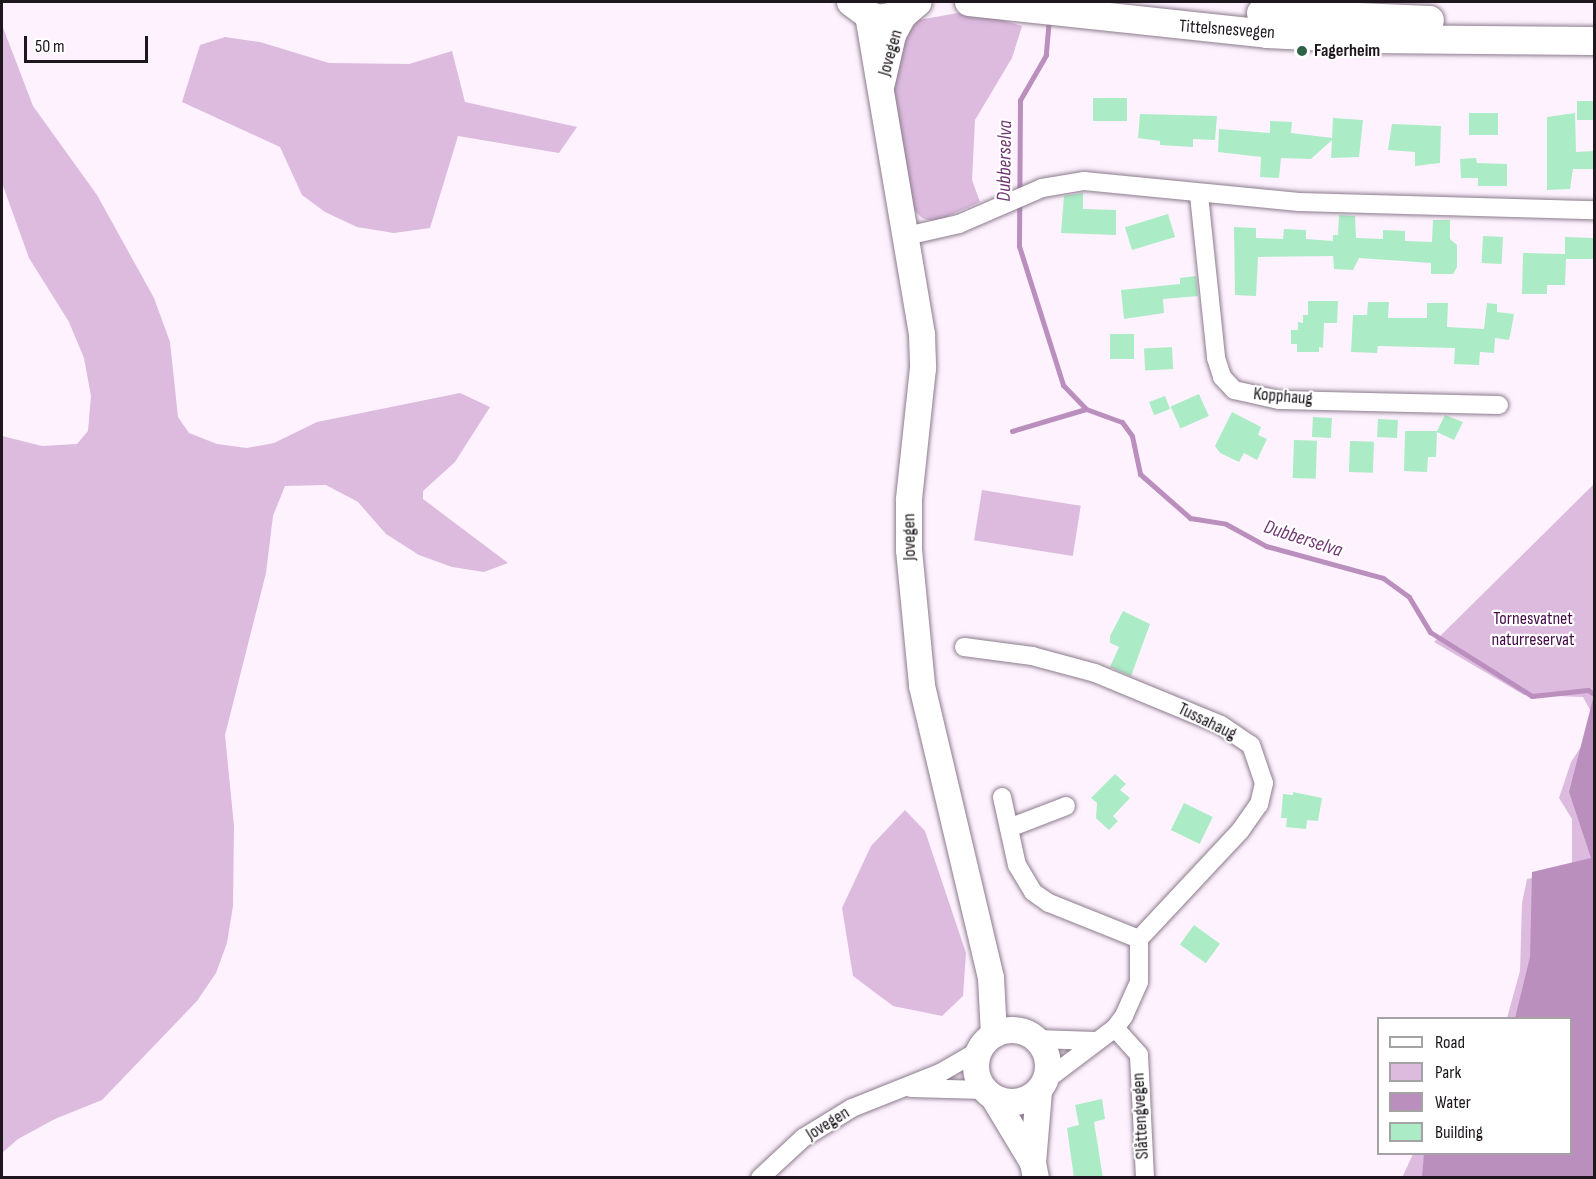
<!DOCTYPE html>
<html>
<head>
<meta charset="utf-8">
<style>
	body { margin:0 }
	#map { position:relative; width:1596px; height:1179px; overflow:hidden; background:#fef2fe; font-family:"Sofia Sans Condensed",sans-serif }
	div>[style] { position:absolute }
	.green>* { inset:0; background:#ddbbdf; transform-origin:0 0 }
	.water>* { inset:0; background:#ba8ebd }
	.stream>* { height:5px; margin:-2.5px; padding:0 2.5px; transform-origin:2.5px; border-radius:2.5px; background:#ba8ebd }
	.building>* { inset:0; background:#abebc5; transform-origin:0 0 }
	.roads { filter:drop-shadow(0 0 2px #8b7b8c) drop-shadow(0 0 2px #8b7b8c) }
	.street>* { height:18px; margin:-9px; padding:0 9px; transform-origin:9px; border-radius:9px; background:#fff }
	.secondary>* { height:26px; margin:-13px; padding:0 13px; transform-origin:13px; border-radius:13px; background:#fff }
	.secondary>.ring { margin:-13px; padding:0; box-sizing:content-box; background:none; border:26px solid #fff; border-radius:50% }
	.primary>* { height:28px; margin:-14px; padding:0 14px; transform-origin:14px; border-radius:14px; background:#fff }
	.dots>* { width:16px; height:16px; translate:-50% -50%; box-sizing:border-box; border:3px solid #fff; border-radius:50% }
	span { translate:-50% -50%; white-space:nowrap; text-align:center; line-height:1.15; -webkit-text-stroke:4.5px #fff; paint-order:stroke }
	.street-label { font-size:18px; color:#1e171e }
	.poi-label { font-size:18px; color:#1e171e; font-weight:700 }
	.left { translate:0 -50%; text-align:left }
	.park-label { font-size:18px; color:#430c47 }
	.water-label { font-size:20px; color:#703975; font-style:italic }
	.frame { position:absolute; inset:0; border:3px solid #1e171e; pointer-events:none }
	.legend { position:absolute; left:1377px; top:1017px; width:195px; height:138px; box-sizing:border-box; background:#fff; border:2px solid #a5a2a5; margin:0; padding:8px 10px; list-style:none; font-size:18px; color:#1e171e }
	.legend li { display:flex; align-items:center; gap:12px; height:30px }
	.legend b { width:30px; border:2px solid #a5a2a5 }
	.scale { position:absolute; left:24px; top:36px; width:124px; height:27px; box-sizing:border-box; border:3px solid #1e171e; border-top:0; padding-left:8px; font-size:18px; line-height:21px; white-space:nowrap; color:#1e171e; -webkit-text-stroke:4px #fff; paint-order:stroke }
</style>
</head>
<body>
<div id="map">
	<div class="green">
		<i style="clip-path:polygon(970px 11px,1022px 26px,1012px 58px,975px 120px,972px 180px,980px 202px,935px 222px,922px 218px,913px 209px,893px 89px,904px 38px,918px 20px)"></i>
		<i style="clip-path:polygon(2px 25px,33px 106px,97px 195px,154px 298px,170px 342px,178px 417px,189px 433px,217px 444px,247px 448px,274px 443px,317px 422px,460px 393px,490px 407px,455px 462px,423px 491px,423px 499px,508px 563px,484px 572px,452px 567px,419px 555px,386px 534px,358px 502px,326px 485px,285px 486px,273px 516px,266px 573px,225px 735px,234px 826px,233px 906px,227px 943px,216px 973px,197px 1001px,102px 1100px,55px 1119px,18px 1139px,2px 1153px,2px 436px,42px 446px,77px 444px,88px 431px,91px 396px,84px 358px,69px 322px,29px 258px,2px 183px)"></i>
		<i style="clip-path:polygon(225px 37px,260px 42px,329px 63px,409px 64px,452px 51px,465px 102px,577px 127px,559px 153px,458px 136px,430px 228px,394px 233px,357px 227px,325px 212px,302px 195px,280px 147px,182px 102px,200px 45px)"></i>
		<i style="clip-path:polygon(1594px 484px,1594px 1177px,1402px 1178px,1413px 1154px,1570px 1154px,1570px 1018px,1507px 1018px,1520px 971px,1522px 903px,1527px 879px,1572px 870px,1572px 819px,1559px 798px,1571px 762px,1586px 739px,1594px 717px,1583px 697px,1524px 695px,1434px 642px)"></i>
		<i style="left:982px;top:490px;width:100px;height:51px;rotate:9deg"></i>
		<i style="clip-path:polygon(905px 810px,925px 831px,966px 953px,963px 996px,942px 1016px,893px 1006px,853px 976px,842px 908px,871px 846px)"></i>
	</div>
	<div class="water">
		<i style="clip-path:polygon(1594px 695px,1594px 1177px,1422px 1177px,1424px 1154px,1570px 1154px,1570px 1018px,1515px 1018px,1530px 957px,1532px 872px,1591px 858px,1569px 792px)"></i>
	</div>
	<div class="stream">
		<i style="left:1049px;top:18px;width:37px;rotate:95deg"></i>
		<i style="left:1046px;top:55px;width:52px;rotate:120deg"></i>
		<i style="left:1020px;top:100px;width:146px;rotate:90.4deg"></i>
		<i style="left:1019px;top:246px;width:146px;rotate:72.4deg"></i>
		<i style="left:1063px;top:385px;width:33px;rotate:46deg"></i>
		<i style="left:1086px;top:409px;width:38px;rotate:20deg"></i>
		<i style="left:1122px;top:422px;width:17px;rotate:54deg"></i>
		<i style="left:1132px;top:436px;width:39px;rotate:78deg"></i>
		<i style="left:1140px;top:474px;width:67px;rotate:41.3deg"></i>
		<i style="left:1190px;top:518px;width:36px;rotate:9deg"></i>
		<i style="left:1226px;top:524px;width:46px;rotate:28.8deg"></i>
		<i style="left:1266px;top:546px;width:121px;rotate:15.3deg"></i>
		<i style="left:1383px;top:578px;width:32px;rotate:36deg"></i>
		<i style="left:1409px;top:597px;width:41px;rotate:59deg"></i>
		<i style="left:1430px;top:632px;width:120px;rotate:32.1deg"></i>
		<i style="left:1532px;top:696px;width:56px;rotate:-6.1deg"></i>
		<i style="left:1588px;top:690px;width:7px;rotate:34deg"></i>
		<i style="left:1012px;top:431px;width:77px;rotate:-16.6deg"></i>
	</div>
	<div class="building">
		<i style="left:1093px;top:98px;width:34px;height:23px"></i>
		<i style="left:1594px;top:101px;width:19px;height:17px;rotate:90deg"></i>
		<i style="left:1469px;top:113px;width:29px;height:22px"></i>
		<i style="clip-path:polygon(1575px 113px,1576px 152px,1594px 151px,1594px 169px,1573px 169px,1570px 189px,1547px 190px,1547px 117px)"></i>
		<i style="clip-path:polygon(1140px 114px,1217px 116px,1215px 140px,1193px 139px,1193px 147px,1160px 145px,1160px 141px,1138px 138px)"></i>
		<i style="clip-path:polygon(1333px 118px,1363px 120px,1359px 157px,1331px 158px,1332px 140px,1311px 159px,1281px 158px,1279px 178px,1260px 177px,1261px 157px,1218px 152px,1219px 129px,1270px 133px,1270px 121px,1292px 122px,1291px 133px,1332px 138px)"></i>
		<i style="clip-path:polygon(1392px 124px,1441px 126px,1440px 163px,1415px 166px,1415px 152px,1388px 150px)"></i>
		<i style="clip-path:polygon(1476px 158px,1477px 163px,1507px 164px,1507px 186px,1478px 186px,1478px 178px,1461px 178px,1460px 159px)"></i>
		<i style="clip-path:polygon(1083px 193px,1083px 209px,1116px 210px,1116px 235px,1061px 233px,1064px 196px)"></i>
		<i style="left:1168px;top:214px;width:24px;height:45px;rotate:73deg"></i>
		<i style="clip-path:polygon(1339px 215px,1355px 216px,1356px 238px,1383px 239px,1383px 230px,1405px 231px,1405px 241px,1432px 242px,1433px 220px,1450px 220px,1450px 239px,1457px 245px,1457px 267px,1453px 274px,1431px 274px,1431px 263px,1359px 258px,1353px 270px,1334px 269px,1333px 256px,1258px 257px,1256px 296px,1235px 295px,1234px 227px,1256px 228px,1256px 238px,1283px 239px,1284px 229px,1306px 230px,1306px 239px,1333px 241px,1333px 235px,1338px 235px)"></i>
		<i style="left:1483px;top:236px;width:20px;height:27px;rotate:3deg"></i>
		<i style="clip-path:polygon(1565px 237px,1594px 238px,1594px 259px,1566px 259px,1565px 285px,1547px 285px,1547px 294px,1522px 294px,1523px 253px,1565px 254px)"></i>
		<i style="clip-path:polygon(1196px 276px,1198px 296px,1163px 299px,1164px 313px,1124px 319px,1121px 290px,1180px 284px,1180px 278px)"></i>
		<i style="clip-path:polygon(1308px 301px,1338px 301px,1337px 323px,1324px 323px,1323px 348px,1319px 347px,1319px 352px,1297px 352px,1297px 344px,1291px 344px,1291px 330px,1298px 330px,1298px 322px,1303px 323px,1303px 315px,1308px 315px)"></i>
		<i style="clip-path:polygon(1368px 302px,1389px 302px,1388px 318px,1427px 318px,1427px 303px,1448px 303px,1447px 327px,1484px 329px,1487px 303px,1497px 304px,1497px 312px,1514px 314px,1511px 331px,1509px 340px,1495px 338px,1494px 353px,1480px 352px,1479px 365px,1454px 364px,1455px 348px,1378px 346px,1377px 353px,1351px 352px,1353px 315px,1367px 315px)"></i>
		<i style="left:1134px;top:334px;width:25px;height:24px;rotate:90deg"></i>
		<i style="left:1172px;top:347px;width:22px;height:28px;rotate:87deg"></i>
		<i style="left:1199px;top:394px;width:24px;height:31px;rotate:66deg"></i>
		<i style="left:1165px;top:396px;width:14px;height:17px;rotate:69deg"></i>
		<i style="clip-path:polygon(1232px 412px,1261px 427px,1258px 435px,1267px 439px,1257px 460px,1244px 453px,1239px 462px,1220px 453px,1215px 446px)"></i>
		<i style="clip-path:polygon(1445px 415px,1463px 422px,1454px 440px,1437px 432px,1436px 457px,1428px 457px,1427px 472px,1404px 471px,1405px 431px,1437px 431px)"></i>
		<i style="left:1313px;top:417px;width:19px;height:20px;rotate:3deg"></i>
		<i style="left:1378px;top:419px;width:20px;height:18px;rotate:3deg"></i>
		<i style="left:1294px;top:440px;width:23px;height:38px;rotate:2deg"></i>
		<i style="left:1350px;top:441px;width:24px;height:31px;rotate:2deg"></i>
		<i style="clip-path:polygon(1123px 611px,1150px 624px,1131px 676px,1110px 667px,1119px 647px,1110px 643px,1110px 636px)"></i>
		<i style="clip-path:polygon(1115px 774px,1126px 784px,1120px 790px,1130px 798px,1113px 816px,1118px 821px,1109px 830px,1096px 818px,1097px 803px,1091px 798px)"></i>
		<i style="clip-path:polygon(1293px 792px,1322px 798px,1318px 821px,1307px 820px,1306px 829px,1286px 827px,1287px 818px,1281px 818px,1283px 794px,1293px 795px)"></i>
		<i style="left:1184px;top:803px;width:32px;height:30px;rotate:26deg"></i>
		<i style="left:1194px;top:925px;width:32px;height:24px;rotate:36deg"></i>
		<i style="clip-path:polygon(1102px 1099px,1105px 1119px,1094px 1122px,1103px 1178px,1074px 1178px,1067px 1128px,1079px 1125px,1075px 1105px)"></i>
	</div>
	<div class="roads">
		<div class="street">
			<i style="left:1199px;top:195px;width:164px;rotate:84deg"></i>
			<i style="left:1216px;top:358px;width:20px;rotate:72deg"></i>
			<i style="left:1222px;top:377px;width:18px;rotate:47deg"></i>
			<i style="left:1234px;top:390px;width:46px;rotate:12.5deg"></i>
			<i style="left:1279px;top:400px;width:220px;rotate:1.3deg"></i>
			<i style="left:902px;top:237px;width:58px;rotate:-12.8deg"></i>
			<i style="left:959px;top:224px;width:90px;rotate:-23.4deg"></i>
			<i style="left:1042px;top:188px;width:43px;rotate:-9.5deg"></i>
			<i style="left:1084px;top:181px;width:216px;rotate:5.6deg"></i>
			<i style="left:1299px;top:202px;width:295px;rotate:1.6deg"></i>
			<i style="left:964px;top:647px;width:69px;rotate:7.5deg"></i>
			<i style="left:1032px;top:656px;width:65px;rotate:15.1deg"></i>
			<i style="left:1095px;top:673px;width:136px;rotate:22.4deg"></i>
			<i style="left:1221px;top:725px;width:36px;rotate:34deg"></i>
			<i style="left:1251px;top:745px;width:40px;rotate:71.1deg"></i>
			<i style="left:1264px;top:783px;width:22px;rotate:103deg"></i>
			<i style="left:1259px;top:804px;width:33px;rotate:125deg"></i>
			<i style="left:1240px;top:831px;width:148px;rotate:133.1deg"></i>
			<i style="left:1139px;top:939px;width:43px;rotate:90deg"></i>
			<i style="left:1139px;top:982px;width:37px;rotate:114deg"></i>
			<i style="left:1124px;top:1016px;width:15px;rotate:127deg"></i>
			<i style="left:1115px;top:1028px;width:88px;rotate:142.9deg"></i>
			<i style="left:1002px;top:797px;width:70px;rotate:77.6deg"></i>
			<i style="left:1017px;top:865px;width:31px;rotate:59deg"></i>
			<i style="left:1033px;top:892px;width:19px;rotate:35deg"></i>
			<i style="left:1049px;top:903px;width:97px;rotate:21.8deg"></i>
			<i style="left:1009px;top:828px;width:61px;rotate:-21.1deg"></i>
			<i style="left:1115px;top:1028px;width:36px;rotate:48deg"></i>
			<i style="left:1139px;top:1055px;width:123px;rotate:87.2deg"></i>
			<i style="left:1036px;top:1039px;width:60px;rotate:1.9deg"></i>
			<i style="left:911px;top:1088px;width:73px;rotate:1.6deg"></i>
			<i style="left:760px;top:1178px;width:59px;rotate:-42.9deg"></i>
			<i style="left:803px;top:1138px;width:57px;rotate:-31.5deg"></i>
			<i style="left:852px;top:1108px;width:95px;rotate:-21.7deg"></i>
			<i style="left:940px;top:1073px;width:46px;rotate:-29.9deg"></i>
		</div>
		<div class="secondary">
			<i style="left:868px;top:15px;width:325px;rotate:80.4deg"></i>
			<i style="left:922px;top:335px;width:33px;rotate:88deg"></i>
			<i style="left:923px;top:368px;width:133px;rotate:96.1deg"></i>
			<i style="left:909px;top:500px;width:50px;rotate:90deg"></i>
			<i style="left:909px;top:550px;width:137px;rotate:84.5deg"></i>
			<i style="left:922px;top:686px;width:300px;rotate:76.7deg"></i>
			<i style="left:991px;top:978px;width:57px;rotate:87deg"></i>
			<i style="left:882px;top:83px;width:49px;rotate:-77.1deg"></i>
			<i style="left:893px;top:35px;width:24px;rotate:-62deg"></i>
			<i class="ring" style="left:976px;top:1030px;width:46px;height:46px"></i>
			<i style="left:994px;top:1098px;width:76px;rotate:59deg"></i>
			<i style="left:1033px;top:1163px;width:15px;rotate:79deg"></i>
			<i style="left:1033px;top:1163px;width:72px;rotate:-85.2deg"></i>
		</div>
		<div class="primary">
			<i style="left:851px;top:2px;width:21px;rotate:37deg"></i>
			<i style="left:868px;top:15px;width:12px;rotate:20deg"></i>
			<i style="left:879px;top:19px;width:25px;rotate:-11deg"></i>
			<i style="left:904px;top:14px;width:18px;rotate:-41deg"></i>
			<i style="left:969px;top:2px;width:300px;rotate:6.1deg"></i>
			<i style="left:1267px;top:34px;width:100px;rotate:2.9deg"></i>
			<i style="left:1367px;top:39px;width:227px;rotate:0.5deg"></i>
			<i style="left:1261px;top:13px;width:169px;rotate:2.4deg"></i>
		</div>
	</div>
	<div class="dots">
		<i style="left:1302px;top:51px;background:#2f6246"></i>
	</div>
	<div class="street-label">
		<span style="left:1227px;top:30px;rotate:4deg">Tittelsnesvegen</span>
		<span style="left:891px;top:53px;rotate:-74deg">Jovegen</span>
		<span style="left:1283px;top:397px;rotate:5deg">Kopphaug</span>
		<span style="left:910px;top:537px;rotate:-91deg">Jovegen</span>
		<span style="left:1207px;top:722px;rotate:26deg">Tussahaug</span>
		<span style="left:1141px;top:1116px;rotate:-93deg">Slåttengvegen</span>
		<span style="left:828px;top:1124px;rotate:-32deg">Jovegen</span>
	</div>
	<div class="poi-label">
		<span class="left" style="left:1314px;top:51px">Fagerheim</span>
	</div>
	<div class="park-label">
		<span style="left:1533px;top:630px">Tornesvatnet<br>naturreservat</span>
	</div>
	<div class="water-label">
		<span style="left:1005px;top:161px;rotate:-89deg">Dubberselva</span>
		<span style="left:1303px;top:539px;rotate:18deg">Dubberselva</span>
	</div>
	<div class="frame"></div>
	<ul class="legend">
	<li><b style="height:8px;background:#fff"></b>Road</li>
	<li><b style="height:16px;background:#ddbbdf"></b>Park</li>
	<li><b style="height:16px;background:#ba8ebd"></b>Water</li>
	<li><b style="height:16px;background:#abebc5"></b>Building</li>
	</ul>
	<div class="scale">50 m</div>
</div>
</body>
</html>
